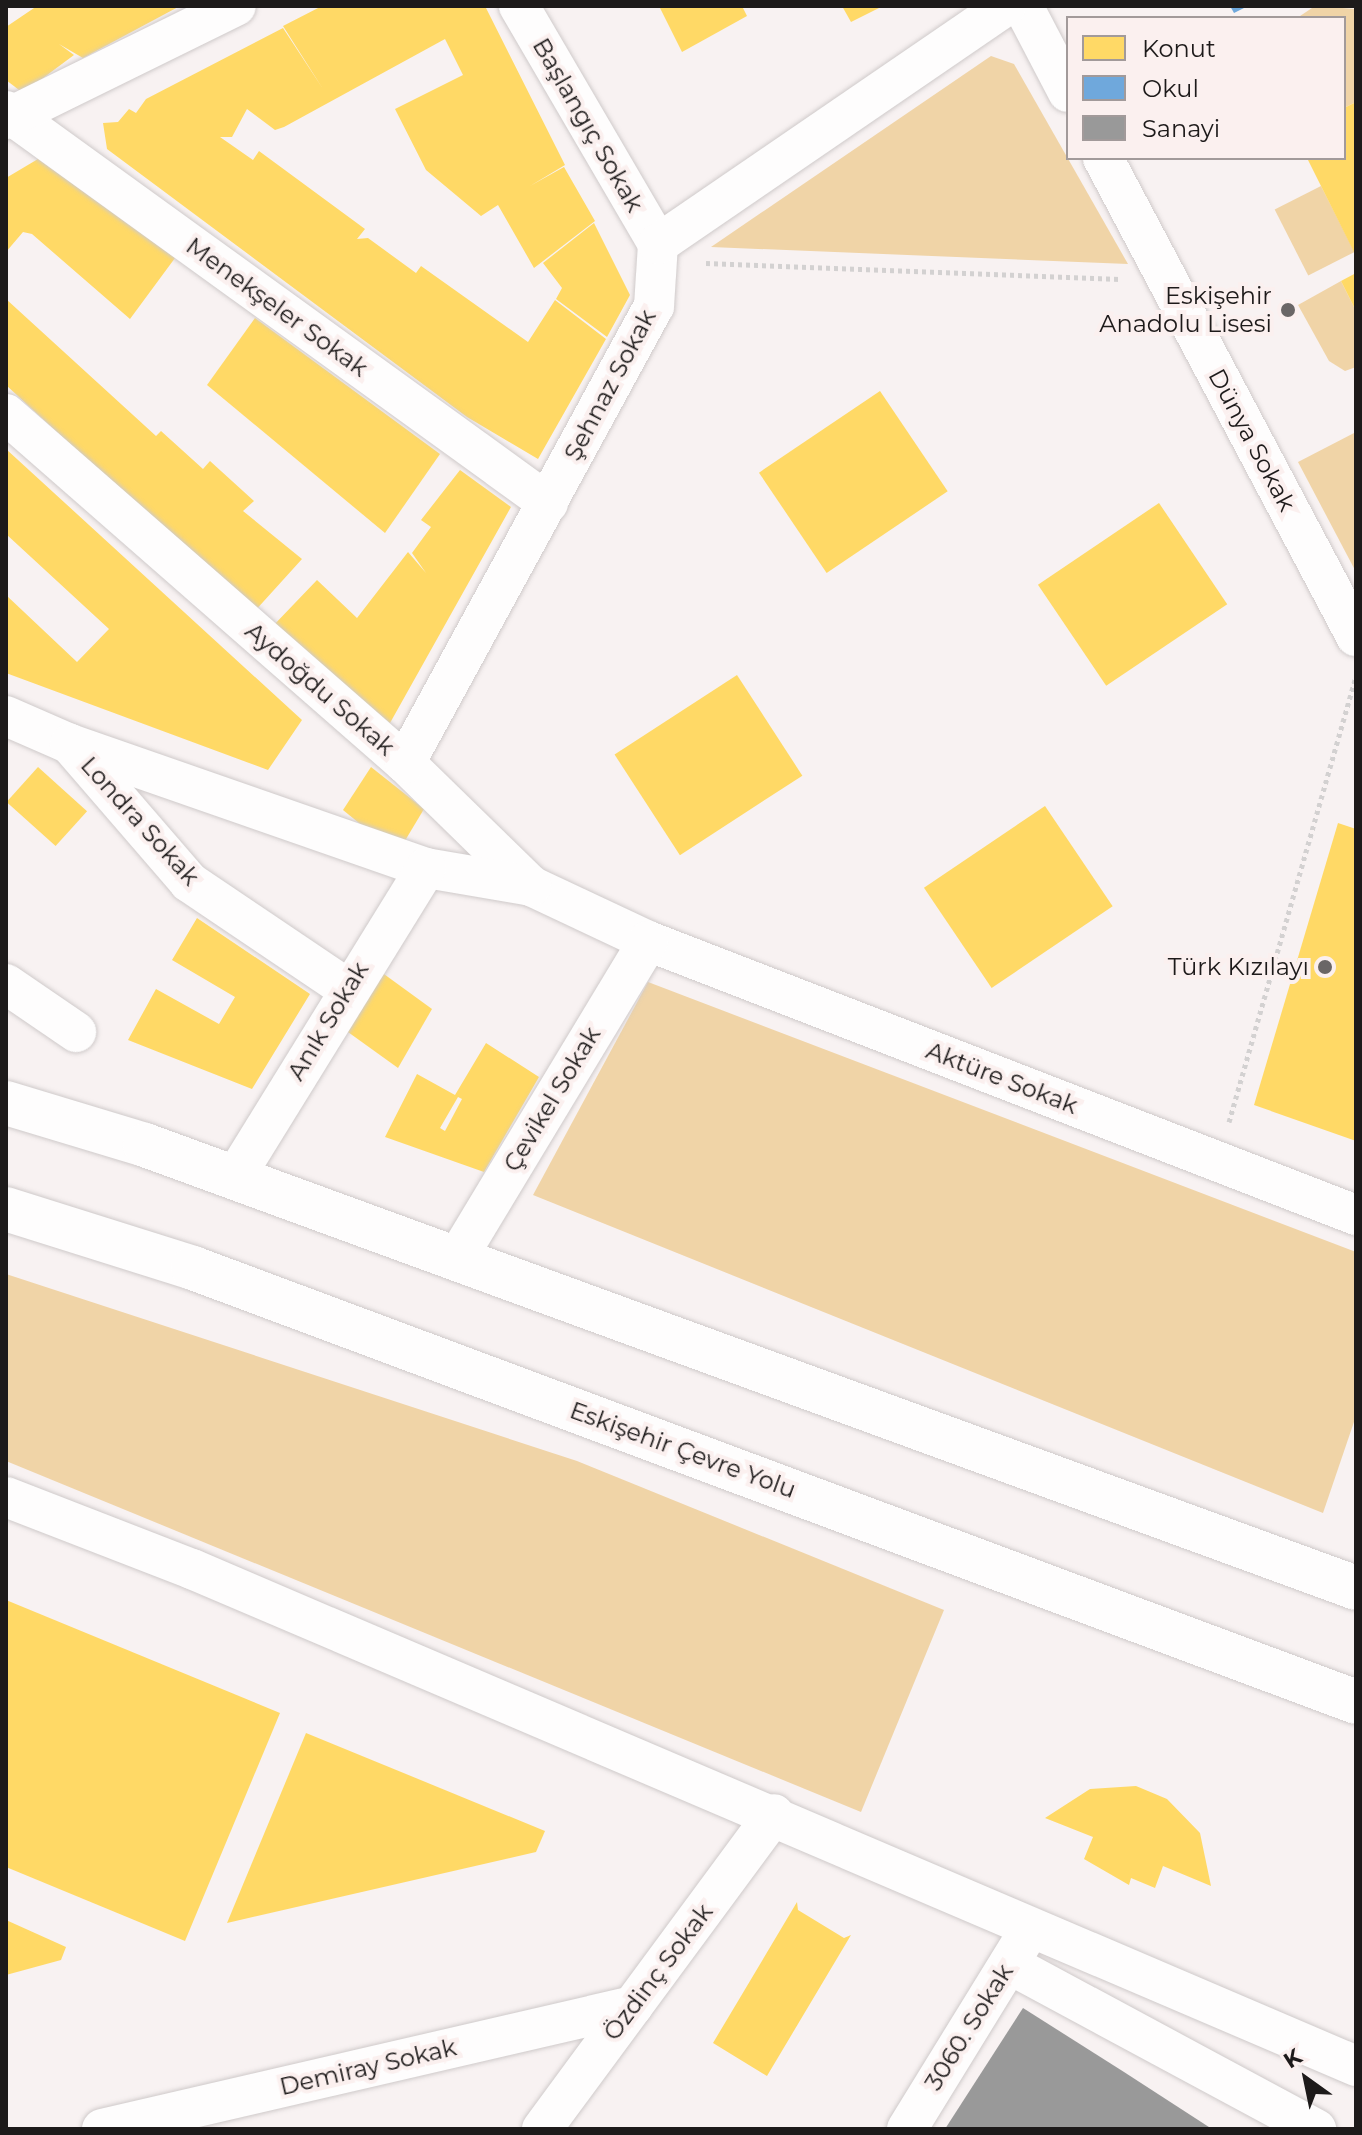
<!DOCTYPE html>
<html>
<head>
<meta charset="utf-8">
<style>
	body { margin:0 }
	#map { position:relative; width:1362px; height:2135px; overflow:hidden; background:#f8f2f2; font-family:Montserrat,sans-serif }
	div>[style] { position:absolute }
	.green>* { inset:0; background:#f0d4a7; transform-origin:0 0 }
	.homes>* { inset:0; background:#ffd966; transform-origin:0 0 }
	.schools>* { inset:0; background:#6fa8dc }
	.industry>* { inset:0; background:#999 }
	.path>* { height:5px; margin-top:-2.5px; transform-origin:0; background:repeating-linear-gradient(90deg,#d3d1d1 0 4px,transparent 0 8px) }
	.roads { filter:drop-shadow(0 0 2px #cfcaca) drop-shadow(0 0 2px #cfcaca) }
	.street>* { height:40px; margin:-20px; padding:0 20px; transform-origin:20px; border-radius:20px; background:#fefdfd }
	.highway>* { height:44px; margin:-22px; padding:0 22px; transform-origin:22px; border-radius:22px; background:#fefdfd }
	.dots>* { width:22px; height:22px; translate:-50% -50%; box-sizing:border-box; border:4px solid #fbf0ef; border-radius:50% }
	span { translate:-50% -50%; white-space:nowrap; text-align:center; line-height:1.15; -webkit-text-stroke:8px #fbf0ef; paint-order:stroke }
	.street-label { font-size:24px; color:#1d1a1a }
	.poi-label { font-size:24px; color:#1d1a1a }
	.right { translate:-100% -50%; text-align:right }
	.frame { position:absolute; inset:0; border:8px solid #1d1a1a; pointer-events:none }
	.legend { position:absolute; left:1066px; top:16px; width:280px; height:144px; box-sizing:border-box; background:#fbf0ef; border:2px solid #a29a9a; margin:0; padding:10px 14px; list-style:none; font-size:24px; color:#1d1a1a }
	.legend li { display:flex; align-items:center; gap:16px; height:40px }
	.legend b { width:40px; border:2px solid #a29a9a }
	.north { position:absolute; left:1266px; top:2039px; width:80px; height:80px; -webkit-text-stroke:6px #fbf0ef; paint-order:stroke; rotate:327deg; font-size:22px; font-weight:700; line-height:32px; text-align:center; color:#1d1a1a }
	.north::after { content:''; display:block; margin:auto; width:28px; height:36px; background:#1d1a1a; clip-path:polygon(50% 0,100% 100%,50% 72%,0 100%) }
</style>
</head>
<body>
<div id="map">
	<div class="green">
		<i style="clip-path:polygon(1315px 6px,1356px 9px,1356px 102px,1344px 108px,1344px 18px,1297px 18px)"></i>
		<i style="clip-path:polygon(991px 56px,1014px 64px,1128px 264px,711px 247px)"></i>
		<i style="left:1321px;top:186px;width:74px;height:52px;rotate:63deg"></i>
		<i style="clip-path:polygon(1341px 281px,1356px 311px,1356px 367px,1345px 371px,1329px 361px,1298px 305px)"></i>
		<i style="clip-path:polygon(1356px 432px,1356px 572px,1298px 462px)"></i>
		<i style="clip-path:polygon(648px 982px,1356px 1252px,1356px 1416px,1323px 1513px,533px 1195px)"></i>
		<i style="clip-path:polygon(6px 1274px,577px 1461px,944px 1610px,861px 1812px,6px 1461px)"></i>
	</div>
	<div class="homes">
		<i style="clip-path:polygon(37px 6px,180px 6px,83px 58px,59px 44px,74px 55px,23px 93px,6px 80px,6px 27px)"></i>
		<i style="clip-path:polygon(322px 6px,485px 6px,565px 165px,530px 186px,564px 167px,595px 221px,534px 268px,498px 205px,481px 216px,426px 170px,395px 109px,463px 75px,445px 39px,284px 127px,275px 130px,247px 109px,232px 137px,220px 137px,253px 160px,259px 151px,365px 229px,357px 239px,368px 238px,416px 273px,421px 266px,528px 342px,555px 300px,606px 339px,538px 459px,467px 417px,107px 149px,103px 123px,118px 122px,129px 109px,136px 113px,146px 99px,283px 28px,323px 89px,283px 26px)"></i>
		<i style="clip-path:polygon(659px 6px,742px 6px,747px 16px,682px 52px)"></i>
		<i style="clip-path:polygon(842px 6px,883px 6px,851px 22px)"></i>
		<i style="clip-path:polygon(1356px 102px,1356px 256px,1307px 158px,1344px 158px,1344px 108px)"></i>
		<i style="clip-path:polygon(38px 159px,175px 258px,130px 319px,32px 234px,23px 232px,6px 252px,6px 178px)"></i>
		<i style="clip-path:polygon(594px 223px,630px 295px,607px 337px,556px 299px,562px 288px,543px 263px)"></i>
		<i style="clip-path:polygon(1356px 273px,1356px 311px,1341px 281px)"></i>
		<i style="clip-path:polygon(6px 299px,156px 436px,161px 431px,203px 469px,210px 461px,254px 501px,243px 511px,302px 559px,253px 613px,6px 385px)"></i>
		<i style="clip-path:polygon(255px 318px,440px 454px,385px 533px,207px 385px)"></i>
		<i style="left:880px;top:391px;width:121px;height:146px;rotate:56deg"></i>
		<i style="clip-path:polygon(6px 449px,302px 720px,268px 770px,6px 673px,6px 595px,77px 662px,109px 629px,6px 534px)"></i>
		<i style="clip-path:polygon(460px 470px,511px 507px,390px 723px,271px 628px,317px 580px,357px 618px,408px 552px,426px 573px,412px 553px,431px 527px,421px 520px)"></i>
		<i style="left:1159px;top:503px;width:122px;height:146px;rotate:56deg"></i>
		<i style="left:737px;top:675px;width:120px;height:146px;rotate:57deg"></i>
		<i style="left:38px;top:767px;width:66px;height:47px;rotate:42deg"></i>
		<i style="clip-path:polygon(371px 767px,424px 809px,397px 854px,343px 810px)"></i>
		<i style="left:1045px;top:806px;width:121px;height:146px;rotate:56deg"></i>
		<i style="clip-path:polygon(1338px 823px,1356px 829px,1356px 1141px,1254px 1105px)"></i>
		<i style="clip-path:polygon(197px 918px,310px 994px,252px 1089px,128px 1040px,156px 989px,219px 1024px,235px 997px,172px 960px)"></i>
		<i style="clip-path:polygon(377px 969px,432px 1009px,398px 1068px,341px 1027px)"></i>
		<i style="clip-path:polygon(evenodd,486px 1043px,539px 1077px,484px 1172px,385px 1137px,417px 1074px,455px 1095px,486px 1043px,458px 1097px,462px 1099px,445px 1131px,440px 1128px,458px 1097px)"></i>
		<i style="clip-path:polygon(6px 1600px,280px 1713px,185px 1941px,6px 1867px)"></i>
		<i style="clip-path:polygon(306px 1733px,545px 1831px,536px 1852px,227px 1923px)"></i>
		<i style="clip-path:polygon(1136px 1786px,1167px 1799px,1200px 1833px,1211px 1886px,1163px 1866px,1155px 1888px,1131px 1878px,1129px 1885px,1084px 1859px,1093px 1837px,1045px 1818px,1090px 1789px)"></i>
		<i style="clip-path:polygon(797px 1902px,798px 1910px,844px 1938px,851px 1935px,767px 2076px,713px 2043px)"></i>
		<i style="clip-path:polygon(6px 1920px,66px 1947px,61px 1960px,6px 1975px)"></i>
	</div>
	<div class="schools">
		<i style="clip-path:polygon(1230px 6px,1248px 6px,1234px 13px)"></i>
	</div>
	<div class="industry">
		<i style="clip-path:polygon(1023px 2008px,1124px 2072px,1212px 2129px,945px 2129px)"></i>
	</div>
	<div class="path">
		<i style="left:706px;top:263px;width:414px;rotate:2.2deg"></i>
		<i style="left:1229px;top:1122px;width:463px;rotate:-74.1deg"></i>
	</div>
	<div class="roads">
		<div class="street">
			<i style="left:519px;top:6px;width:276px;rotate:59.7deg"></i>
			<i style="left:1023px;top:6px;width:97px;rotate:62.4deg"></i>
			<i style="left:6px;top:111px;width:669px;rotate:35.88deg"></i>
			<i style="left:6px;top:119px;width:256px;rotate:-26.2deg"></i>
			<i style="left:1103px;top:158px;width:541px;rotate:62.11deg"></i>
			<i style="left:6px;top:414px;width:530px;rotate:41.18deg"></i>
			<i style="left:405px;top:763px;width:176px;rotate:44.3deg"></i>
			<i style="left:531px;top:886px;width:129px;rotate:25.2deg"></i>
			<i style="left:648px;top:941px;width:759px;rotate:21.16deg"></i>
			<i style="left:6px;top:716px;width:70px;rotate:23.6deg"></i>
			<i style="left:70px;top:744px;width:182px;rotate:49.2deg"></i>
			<i style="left:189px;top:882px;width:189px;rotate:34deg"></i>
			<i style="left:70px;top:744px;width:377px;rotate:19.2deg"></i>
			<i style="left:426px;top:868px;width:107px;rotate:9.7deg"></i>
			<i style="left:405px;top:763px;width:520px;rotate:-61.42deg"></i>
			<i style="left:654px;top:306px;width:62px;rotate:-86.3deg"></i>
			<i style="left:658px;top:244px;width:422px;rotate:-34.4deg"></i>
			<i style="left:6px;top:984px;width:85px;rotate:34.4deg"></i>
			<i style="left:235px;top:1177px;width:363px;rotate:-58.3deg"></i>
			<i style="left:457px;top:1258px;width:370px;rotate:-58.9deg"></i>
			<i style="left:6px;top:1497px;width:199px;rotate:21.2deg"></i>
			<i style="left:192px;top:1569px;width:1266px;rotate:23.12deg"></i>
			<i style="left:1009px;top:1964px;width:349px;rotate:28.3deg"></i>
			<i style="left:102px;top:2129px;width:545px;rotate:-13.04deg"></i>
			<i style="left:542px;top:2129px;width:391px;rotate:-53.6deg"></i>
			<i style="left:907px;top:2129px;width:220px;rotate:-58.4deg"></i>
		</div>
		<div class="highway">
			<i style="left:6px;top:1103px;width:145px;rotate:16.8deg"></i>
			<i style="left:145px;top:1145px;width:1289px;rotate:20.09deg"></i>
			<i style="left:6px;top:1209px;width:196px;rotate:17.5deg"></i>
			<i style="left:193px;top:1268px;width:1241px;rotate:20.46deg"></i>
		</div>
	</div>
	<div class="dots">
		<i style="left:1288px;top:310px;background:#6a6666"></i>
		<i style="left:1325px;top:967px;background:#6a6666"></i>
	</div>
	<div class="street-label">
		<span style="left:588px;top:125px;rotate:60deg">Başlangıç Sokak</span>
		<span style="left:277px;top:307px;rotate:36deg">Menekşeler Sokak</span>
		<span style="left:610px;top:385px;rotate:-62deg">Şehnaz Sokak</span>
		<span style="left:1252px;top:440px;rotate:62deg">Dünya Sokak</span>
		<span style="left:320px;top:689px;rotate:41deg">Aydoğdu Sokak</span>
		<span style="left:140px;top:821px;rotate:48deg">Londra Sokak</span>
		<span style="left:328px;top:1021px;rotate:-59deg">Anık Sokak</span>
		<span style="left:1002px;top:1078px;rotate:21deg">Aktüre Sokak</span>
		<span style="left:552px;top:1099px;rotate:-59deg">Çevikel Sokak</span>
		<span style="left:683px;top:1450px;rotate:20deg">Eskişehir Çevre Yolu</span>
		<span style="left:658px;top:1972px;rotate:-53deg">Özdinç Sokak</span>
		<span style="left:969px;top:2027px;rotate:-58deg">3060. Sokak</span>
		<span style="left:368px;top:2067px;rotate:-13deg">Demiray Sokak</span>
	</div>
	<div class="poi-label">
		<span class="right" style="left:1272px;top:310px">Eskişehir<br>Anadolu Lisesi</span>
		<span class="right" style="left:1309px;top:967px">Türk Kızılayı</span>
	</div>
	<div class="frame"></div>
	<ul class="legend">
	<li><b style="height:22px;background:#ffd966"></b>Konut</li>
	<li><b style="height:22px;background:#6fa8dc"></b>Okul</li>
	<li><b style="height:22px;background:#999"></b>Sanayi</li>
	</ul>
	<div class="north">K</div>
</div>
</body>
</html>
